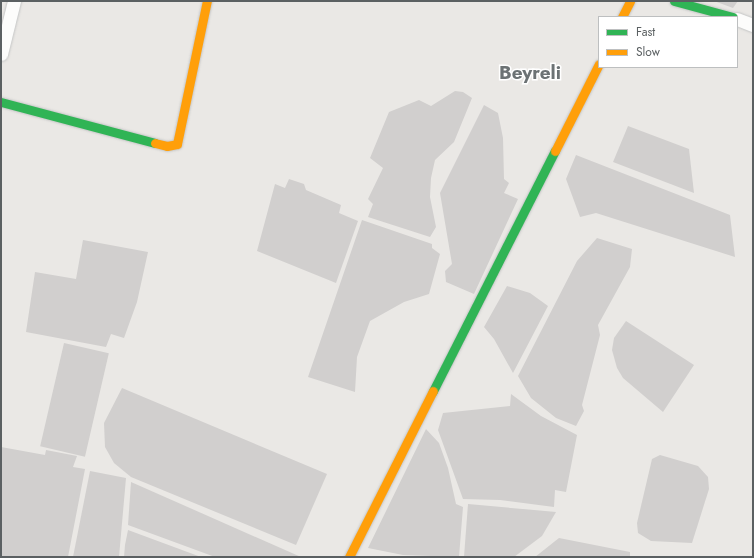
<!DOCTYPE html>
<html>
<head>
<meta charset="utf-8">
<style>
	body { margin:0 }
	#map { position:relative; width:754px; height:558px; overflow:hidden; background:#eae8e5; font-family:Jost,sans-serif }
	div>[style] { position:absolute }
	.building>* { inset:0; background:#d1cfce; transform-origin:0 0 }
	.roads { filter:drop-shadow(0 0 1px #c4c5c5) drop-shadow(0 0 1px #c4c5c5) }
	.street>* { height:13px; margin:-6.5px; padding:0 6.5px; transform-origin:6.5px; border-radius:6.5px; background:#fcfcfb }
	.fast>* { height:9px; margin:-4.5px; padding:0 4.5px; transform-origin:4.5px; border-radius:4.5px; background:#30b455 }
	.slow>* { height:9px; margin:-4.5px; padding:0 4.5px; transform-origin:4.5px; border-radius:4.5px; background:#ff9f0a }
	span { translate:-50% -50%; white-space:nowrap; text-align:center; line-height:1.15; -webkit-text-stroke:3px #fff; paint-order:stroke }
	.district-label { font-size:19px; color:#6c7274; font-weight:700 }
	.frame { position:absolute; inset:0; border:2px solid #5b6062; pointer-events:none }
	.legend { position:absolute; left:598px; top:16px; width:140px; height:52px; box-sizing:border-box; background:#fff; border:1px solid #bdbfc0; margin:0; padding:5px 7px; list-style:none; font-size:12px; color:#5b6062 }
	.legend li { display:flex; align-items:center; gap:8px; height:20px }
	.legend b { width:20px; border:1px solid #bdbfc0 }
</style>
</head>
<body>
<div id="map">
	<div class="building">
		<i style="clip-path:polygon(714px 1px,738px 1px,733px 8px)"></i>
		<i style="clip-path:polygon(455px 91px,463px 92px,472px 98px,454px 142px,435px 160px,431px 178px,430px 197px,436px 227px,430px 237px,368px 217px,373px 204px,368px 199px,383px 168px,370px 158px,389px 112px,419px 100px,431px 106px)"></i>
		<i style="clip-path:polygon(484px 105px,498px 113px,503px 138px,504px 179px,509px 183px,504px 193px,518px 199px,474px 294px,446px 282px,445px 271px,452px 264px,440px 193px)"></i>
		<i style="clip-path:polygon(628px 126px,689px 149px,694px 193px,613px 162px)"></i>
		<i style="clip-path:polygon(576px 155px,730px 215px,735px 257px,596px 213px,580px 217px,566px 179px)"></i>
		<i style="clip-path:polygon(289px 179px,304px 184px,306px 190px,341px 205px,339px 213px,358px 221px,336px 283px,257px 251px,275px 184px,285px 188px)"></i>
		<i style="clip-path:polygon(362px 220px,432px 244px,432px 248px,440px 254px,429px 294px,404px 302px,370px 321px,357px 357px,355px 392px,308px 377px)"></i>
		<i style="clip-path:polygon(597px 238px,632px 249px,630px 267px,598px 325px,600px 335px,582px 405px,584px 411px,576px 426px,556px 418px,531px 398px,518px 376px,577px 261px)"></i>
		<i style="clip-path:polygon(83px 240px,148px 252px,137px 302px,124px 338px,111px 334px,106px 347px,26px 332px,35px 272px,76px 279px)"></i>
		<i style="clip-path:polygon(507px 286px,530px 293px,548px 306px,513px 373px,494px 339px,484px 327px)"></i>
		<i style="clip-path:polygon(626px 321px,694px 365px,663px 412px,623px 378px,617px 368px,612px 350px,614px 338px)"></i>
		<i style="left:64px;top:343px;width:46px;height:106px;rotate:13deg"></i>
		<i style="clip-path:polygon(122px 388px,327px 474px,296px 545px,131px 477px,114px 463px,105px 447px,104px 423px)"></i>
		<i style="clip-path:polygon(511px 394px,541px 416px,577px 435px,566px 492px,555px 490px,554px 507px,500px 500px,463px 499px,438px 430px,443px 413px,510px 406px)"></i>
		<i style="clip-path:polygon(426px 429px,439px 443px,448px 468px,456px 504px,463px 507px,459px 557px,403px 555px,368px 548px)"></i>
		<i style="clip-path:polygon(1px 447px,45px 455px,46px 450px,77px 456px,73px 467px,85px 469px,68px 557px,1px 557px)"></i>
		<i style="clip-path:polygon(660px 455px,698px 466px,708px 477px,709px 489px,692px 543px,651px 541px,638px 533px,637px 523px,652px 459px)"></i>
		<i style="clip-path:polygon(90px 471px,126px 478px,119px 557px,73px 557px)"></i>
		<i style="clip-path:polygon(131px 482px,301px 557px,215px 557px,128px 525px)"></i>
		<i style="clip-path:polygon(468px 504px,556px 512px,542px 536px,514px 557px,464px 557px)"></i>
		<i style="clip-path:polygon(128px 530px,201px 557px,124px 557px,125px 545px)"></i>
		<i style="clip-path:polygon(559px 538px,630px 552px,630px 557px,535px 557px)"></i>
	</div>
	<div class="roads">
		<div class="street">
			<i style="left:737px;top:19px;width:17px;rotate:21deg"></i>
			<i style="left:1px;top:54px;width:55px;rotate:-76.2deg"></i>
		</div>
		<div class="fast">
			<i style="left:674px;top:1px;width:61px;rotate:15.2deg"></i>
			<i style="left:1px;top:102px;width:159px;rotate:14.9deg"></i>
			<i style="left:433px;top:391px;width:269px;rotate:-63.1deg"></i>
		</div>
		<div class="slow">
			<i style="left:622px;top:17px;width:18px;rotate:-63deg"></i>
			<i style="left:155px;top:143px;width:12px;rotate:14deg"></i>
			<i style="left:167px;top:146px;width:10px;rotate:-11deg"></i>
			<i style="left:177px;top:144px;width:146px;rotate:-78.2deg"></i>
			<i style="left:555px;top:151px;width:97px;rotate:-63.2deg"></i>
			<i style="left:349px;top:557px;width:186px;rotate:-63.2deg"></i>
		</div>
	</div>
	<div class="district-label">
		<span style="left:530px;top:73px">Beyreli</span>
	</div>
	<div class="frame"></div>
	<ul class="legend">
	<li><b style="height:5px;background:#30b455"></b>Fast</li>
	<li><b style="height:5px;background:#ff9f0a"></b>Slow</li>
	</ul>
</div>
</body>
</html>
